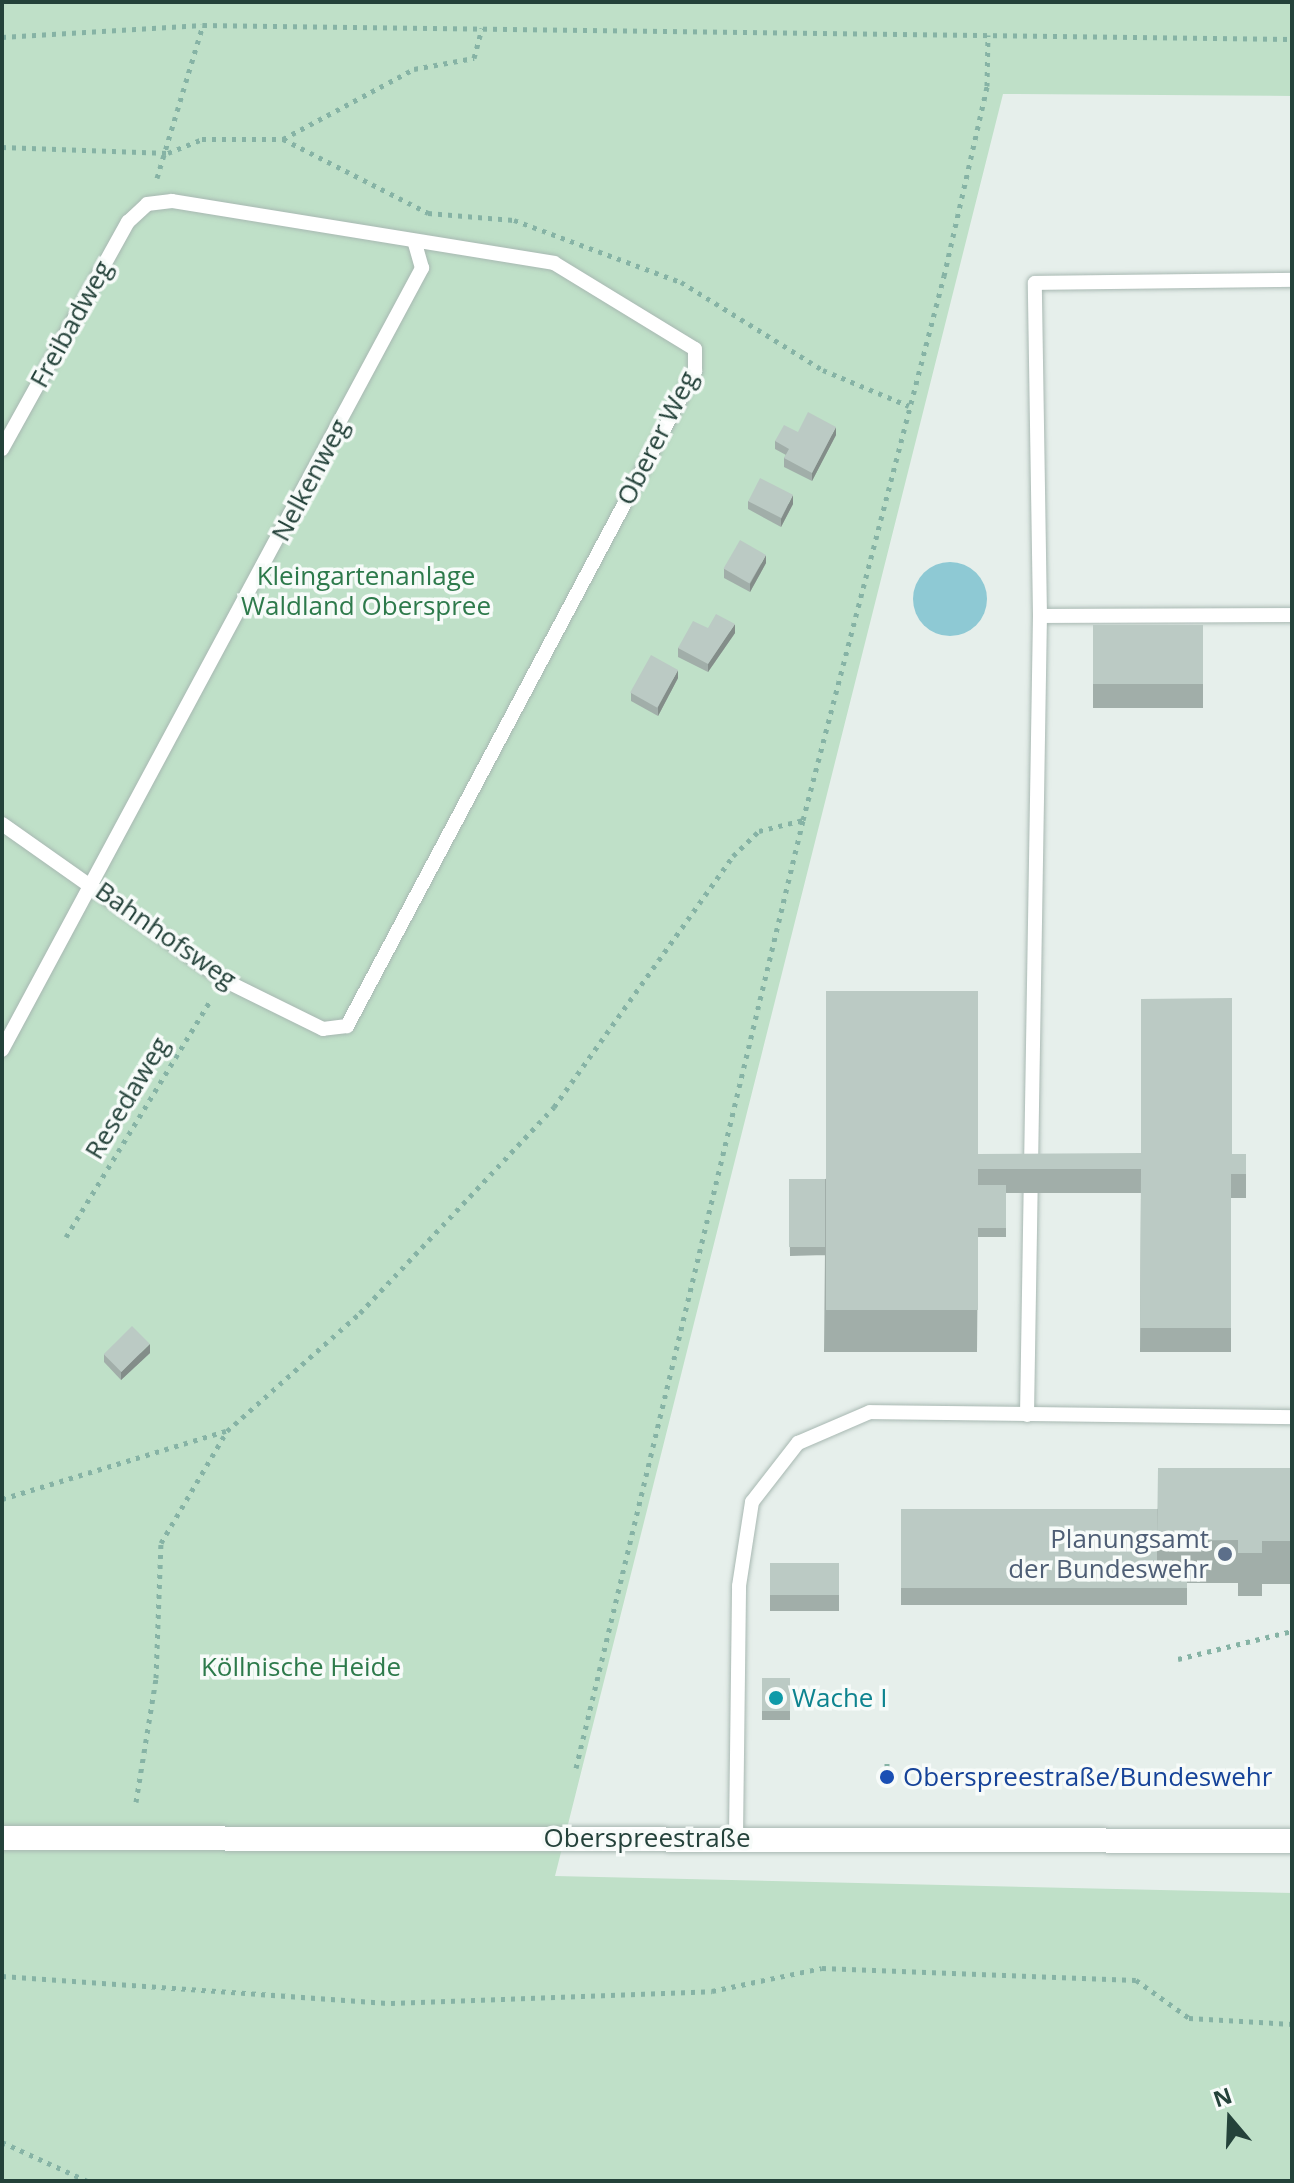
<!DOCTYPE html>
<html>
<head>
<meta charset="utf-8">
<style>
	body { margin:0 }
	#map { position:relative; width:1294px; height:2183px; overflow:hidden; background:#e6efeb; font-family:"Open Sans",sans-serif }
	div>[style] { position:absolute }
	.green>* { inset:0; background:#bfe0c8 }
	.water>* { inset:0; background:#8ec9d4 }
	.round { border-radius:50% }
	.path>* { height:5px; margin-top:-2.5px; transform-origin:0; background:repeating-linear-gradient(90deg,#86b3a5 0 4px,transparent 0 10px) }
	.roads { filter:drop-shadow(0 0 2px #a8b8b2) drop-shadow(0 0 2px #a8b8b2) }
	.lane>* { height:14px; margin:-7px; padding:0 7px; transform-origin:7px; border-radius:7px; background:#fff }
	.secondary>* { height:24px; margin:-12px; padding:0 12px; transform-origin:12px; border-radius:12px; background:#fff }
	.wall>* { inset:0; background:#a1aea9; transform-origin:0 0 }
	.shaded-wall>* { inset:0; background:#838d89 }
	.building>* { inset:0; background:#bbcac4; transform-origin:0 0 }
	.dots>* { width:22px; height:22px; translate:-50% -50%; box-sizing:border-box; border:4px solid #f7fbf9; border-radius:50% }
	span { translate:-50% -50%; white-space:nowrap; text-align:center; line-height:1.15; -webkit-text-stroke:7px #f7fbf9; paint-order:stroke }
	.street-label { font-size:26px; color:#24423a }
	.park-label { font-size:26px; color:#2d7a4b }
	.service-label { font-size:26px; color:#4e5e75 }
	.right { translate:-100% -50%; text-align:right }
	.culture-label { font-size:26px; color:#0d838f }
	.left { translate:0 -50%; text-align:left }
	.transit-label { font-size:26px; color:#164399 }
	.frame { position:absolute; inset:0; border:4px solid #24423a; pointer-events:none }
	.north { position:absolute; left:1190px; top:2079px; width:80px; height:80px; -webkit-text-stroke:6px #f7fbf9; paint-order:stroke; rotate:341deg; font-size:22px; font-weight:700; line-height:32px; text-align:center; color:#24423a }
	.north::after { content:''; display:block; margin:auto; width:28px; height:36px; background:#24423a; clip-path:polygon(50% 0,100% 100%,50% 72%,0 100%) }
</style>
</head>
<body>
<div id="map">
	<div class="green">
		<i style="clip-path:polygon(2px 2px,1292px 2px,1292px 96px,1003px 94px,555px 1876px,1292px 1893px,1292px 2181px,2px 2181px)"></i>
	</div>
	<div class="water">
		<i class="round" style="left:913px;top:562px;width:74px;height:74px"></i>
	</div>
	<div class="path">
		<i style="left:2px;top:37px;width:201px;rotate:-3.4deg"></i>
		<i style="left:203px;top:25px;width:1089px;rotate:0.74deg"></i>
		<i style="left:283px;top:139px;width:163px;rotate:27deg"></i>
		<i style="left:428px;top:213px;width:86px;rotate:4.7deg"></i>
		<i style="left:514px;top:220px;width:178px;rotate:20.4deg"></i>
		<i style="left:681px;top:282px;width:167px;rotate:31.8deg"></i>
		<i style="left:823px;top:370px;width:93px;rotate:22.7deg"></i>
		<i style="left:2px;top:147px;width:166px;rotate:2.1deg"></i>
		<i style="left:168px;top:153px;width:37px;rotate:-22deg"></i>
		<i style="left:202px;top:139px;width:81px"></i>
		<i style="left:283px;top:139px;width:149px;rotate:-28.1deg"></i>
		<i style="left:414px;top:69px;width:61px;rotate:-10.4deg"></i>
		<i style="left:474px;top:58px;width:31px;rotate:-75deg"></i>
		<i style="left:157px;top:178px;width:160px;rotate:-73.3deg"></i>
		<i style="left:66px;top:1237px;width:279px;rotate:-58.6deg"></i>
		<i style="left:2px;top:1499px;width:234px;rotate:-16.9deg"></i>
		<i style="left:1178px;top:1659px;width:117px;rotate:-13.8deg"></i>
		<i style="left:887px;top:1763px;width:14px;rotate:90deg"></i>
		<i style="left:576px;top:1768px;width:975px;rotate:-76.53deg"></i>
		<i style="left:803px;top:820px;width:562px;rotate:-75.47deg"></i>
		<i style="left:944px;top:276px;width:195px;rotate:-77.2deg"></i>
		<i style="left:987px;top:86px;width:51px;rotate:-88.9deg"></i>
		<i style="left:136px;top:1802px;width:126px;rotate:-80.8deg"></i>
		<i style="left:156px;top:1678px;width:135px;rotate:-87.9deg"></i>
		<i style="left:161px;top:1543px;width:130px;rotate:-59.5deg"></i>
		<i style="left:227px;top:1431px;width:178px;rotate:-41.6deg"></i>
		<i style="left:360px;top:1313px;width:283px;rotate:-46.7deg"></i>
		<i style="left:554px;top:1107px;width:308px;rotate:-54.5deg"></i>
		<i style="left:733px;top:856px;width:36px;rotate:-44deg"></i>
		<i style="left:759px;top:831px;width:45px;rotate:-14deg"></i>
		<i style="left:2px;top:1976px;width:390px;rotate:4deg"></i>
		<i style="left:391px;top:2003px;width:321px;rotate:-2.1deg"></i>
		<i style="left:712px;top:1991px;width:112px;rotate:-11.8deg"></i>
		<i style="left:822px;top:1968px;width:314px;rotate:2.2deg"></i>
		<i style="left:1136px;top:1980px;width:65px;rotate:35.6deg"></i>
		<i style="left:1189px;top:2018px;width:103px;rotate:3.3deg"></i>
		<i style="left:2px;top:2142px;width:94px;rotate:24.6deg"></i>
	</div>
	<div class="roads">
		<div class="lane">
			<i style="left:2px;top:449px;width:260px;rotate:-61deg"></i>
			<i style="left:128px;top:222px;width:26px;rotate:-43deg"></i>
			<i style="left:147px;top:204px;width:25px;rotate:-7deg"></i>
			<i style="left:172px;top:201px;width:387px;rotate:9.2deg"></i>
			<i style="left:554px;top:263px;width:165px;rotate:31.4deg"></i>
			<i style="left:695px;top:349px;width:22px;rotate:90deg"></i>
			<i style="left:695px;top:371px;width:742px;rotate:117.98deg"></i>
			<i style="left:347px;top:1026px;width:24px;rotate:173deg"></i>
			<i style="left:323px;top:1029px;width:113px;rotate:-153.7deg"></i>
			<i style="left:222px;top:979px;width:269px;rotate:-144.8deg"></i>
			<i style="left:1040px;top:616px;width:252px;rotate:-0.2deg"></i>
			<i style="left:2px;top:1050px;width:888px;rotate:-61.76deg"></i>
			<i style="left:422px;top:268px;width:26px;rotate:-106deg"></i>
			<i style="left:1027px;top:1415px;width:799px;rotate:-89.07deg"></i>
			<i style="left:1040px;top:616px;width:333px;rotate:-90.9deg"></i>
			<i style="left:1035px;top:283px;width:257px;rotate:-0.7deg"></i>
			<i style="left:736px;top:1837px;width:251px;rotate:-89.3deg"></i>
			<i style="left:739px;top:1586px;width:85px;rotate:-81.2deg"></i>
			<i style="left:752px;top:1502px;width:75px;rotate:-52.1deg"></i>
			<i style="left:798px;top:1443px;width:78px;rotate:-23.3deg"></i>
			<i style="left:870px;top:1412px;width:422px;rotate:0.7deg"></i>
		</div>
		<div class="secondary">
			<i style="left:2px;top:1838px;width:1290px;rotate:0.13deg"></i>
		</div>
	</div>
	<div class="wall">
		<i style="clip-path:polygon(798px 432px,836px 435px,812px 481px,784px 467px,784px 458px,786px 455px,775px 449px,775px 441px)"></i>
		<i style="clip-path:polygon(748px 501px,793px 504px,781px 527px,748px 509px)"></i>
		<i style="clip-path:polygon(766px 563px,750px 592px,724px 578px,724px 569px)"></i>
		<i style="left:1203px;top:625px;width:83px;height:110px;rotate:90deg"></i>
		<i style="clip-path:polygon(708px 628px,735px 633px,708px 672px,678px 657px,678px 648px)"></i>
		<i style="clip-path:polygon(678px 678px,658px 716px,631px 701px,631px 693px)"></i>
		<i style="clip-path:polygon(978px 1154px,1246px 1154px,1246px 1198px,1231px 1198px,1231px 1352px,1140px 1352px,1141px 1193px,1006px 1193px,1006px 1237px,978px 1237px,977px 1352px,824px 1352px,825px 1250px,825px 1255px,790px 1256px,789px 1179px,825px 1179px)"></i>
		<i style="clip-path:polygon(150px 1353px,121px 1380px,104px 1362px,104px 1354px)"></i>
		<i style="clip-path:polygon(1292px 1468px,1292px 1584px,1262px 1584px,1262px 1596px,1238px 1596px,1238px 1583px,1187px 1583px,1187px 1605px,901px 1605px,901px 1509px,1157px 1509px)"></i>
		<i style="left:770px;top:1563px;width:69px;height:48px"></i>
		<i style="left:762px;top:1678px;width:28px;height:42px"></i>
	</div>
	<div class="shaded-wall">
		<i style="clip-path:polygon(836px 427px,836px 435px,812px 481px,812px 473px)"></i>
		<i style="clip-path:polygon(793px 495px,793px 504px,781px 527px,781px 519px)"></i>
		<i style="clip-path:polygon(766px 555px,766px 563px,750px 592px,750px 584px)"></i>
		<i style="clip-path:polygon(735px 624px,735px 633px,708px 672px,708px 664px)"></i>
		<i style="clip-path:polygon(678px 670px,678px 678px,658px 716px,658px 707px)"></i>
		<i style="clip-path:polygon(150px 1344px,150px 1353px,121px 1380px,121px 1372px)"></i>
	</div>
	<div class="building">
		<i style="clip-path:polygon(808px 412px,836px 427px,812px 473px,784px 458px,789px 449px,775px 441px,784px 425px,798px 432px)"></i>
		<i style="left:760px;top:478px;width:37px;height:26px;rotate:27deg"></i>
		<i style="left:740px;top:540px;width:30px;height:33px;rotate:30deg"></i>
		<i style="clip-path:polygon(716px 614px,735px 624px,708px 664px,678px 648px,693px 621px,708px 628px)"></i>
		<i style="left:1203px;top:625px;width:59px;height:110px;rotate:90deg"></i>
		<i style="left:651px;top:655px;width:31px;height:43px;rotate:29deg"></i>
		<i style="left:826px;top:991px;width:152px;height:319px"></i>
		<i style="clip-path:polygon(1232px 998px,1232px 1154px,1246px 1154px,1246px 1174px,1231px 1174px,1231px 1328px,1140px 1328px,1141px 1169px,978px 1169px,978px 1154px,1141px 1153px,1141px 999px)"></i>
		<i style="left:789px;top:1179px;width:36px;height:68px"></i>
		<i style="left:978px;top:1185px;width:28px;height:43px"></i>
		<i style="left:132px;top:1326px;width:25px;height:40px;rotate:45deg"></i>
		<i style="clip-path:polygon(1158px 1468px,1292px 1468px,1292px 1541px,1262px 1541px,1262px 1553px,1238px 1553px,1238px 1540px,1157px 1541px)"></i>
		<i style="clip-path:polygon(901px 1509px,1157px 1509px,1157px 1567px,1187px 1567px,1187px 1588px,901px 1588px)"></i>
		<i style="left:770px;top:1563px;width:69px;height:32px"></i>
		<i style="left:762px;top:1678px;width:28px;height:33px"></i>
	</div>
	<div class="dots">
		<i style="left:1225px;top:1554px;background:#5c6f8a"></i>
		<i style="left:776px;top:1698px;background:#0f9aa8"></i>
		<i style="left:887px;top:1777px;background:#1a4fb4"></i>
	</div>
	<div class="street-label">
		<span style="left:71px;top:324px;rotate:-61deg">Freibadweg</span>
		<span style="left:657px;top:438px;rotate:-63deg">Oberer Weg</span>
		<span style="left:310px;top:480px;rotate:-62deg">Nelkenweg</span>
		<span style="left:166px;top:935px;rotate:35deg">Bahnhofsweg</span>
		<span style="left:127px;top:1098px;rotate:-59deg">Resedaweg</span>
		<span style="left:647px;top:1838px">Oberspreestraße</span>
	</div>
	<div class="park-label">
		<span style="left:366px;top:591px">Kleingartenanlage<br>Waldland Oberspree</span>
		<span style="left:301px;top:1667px">Köllnische Heide</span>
	</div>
	<div class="service-label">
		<span class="right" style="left:1209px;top:1554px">Planungsamt<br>der Bundeswehr</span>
	</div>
	<div class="culture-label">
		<span class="left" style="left:792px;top:1698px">Wache I</span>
	</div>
	<div class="transit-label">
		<span class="left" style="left:903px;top:1777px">Oberspreestraße/Bundeswehr</span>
	</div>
	<div class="frame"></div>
	<div class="north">N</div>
</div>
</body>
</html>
